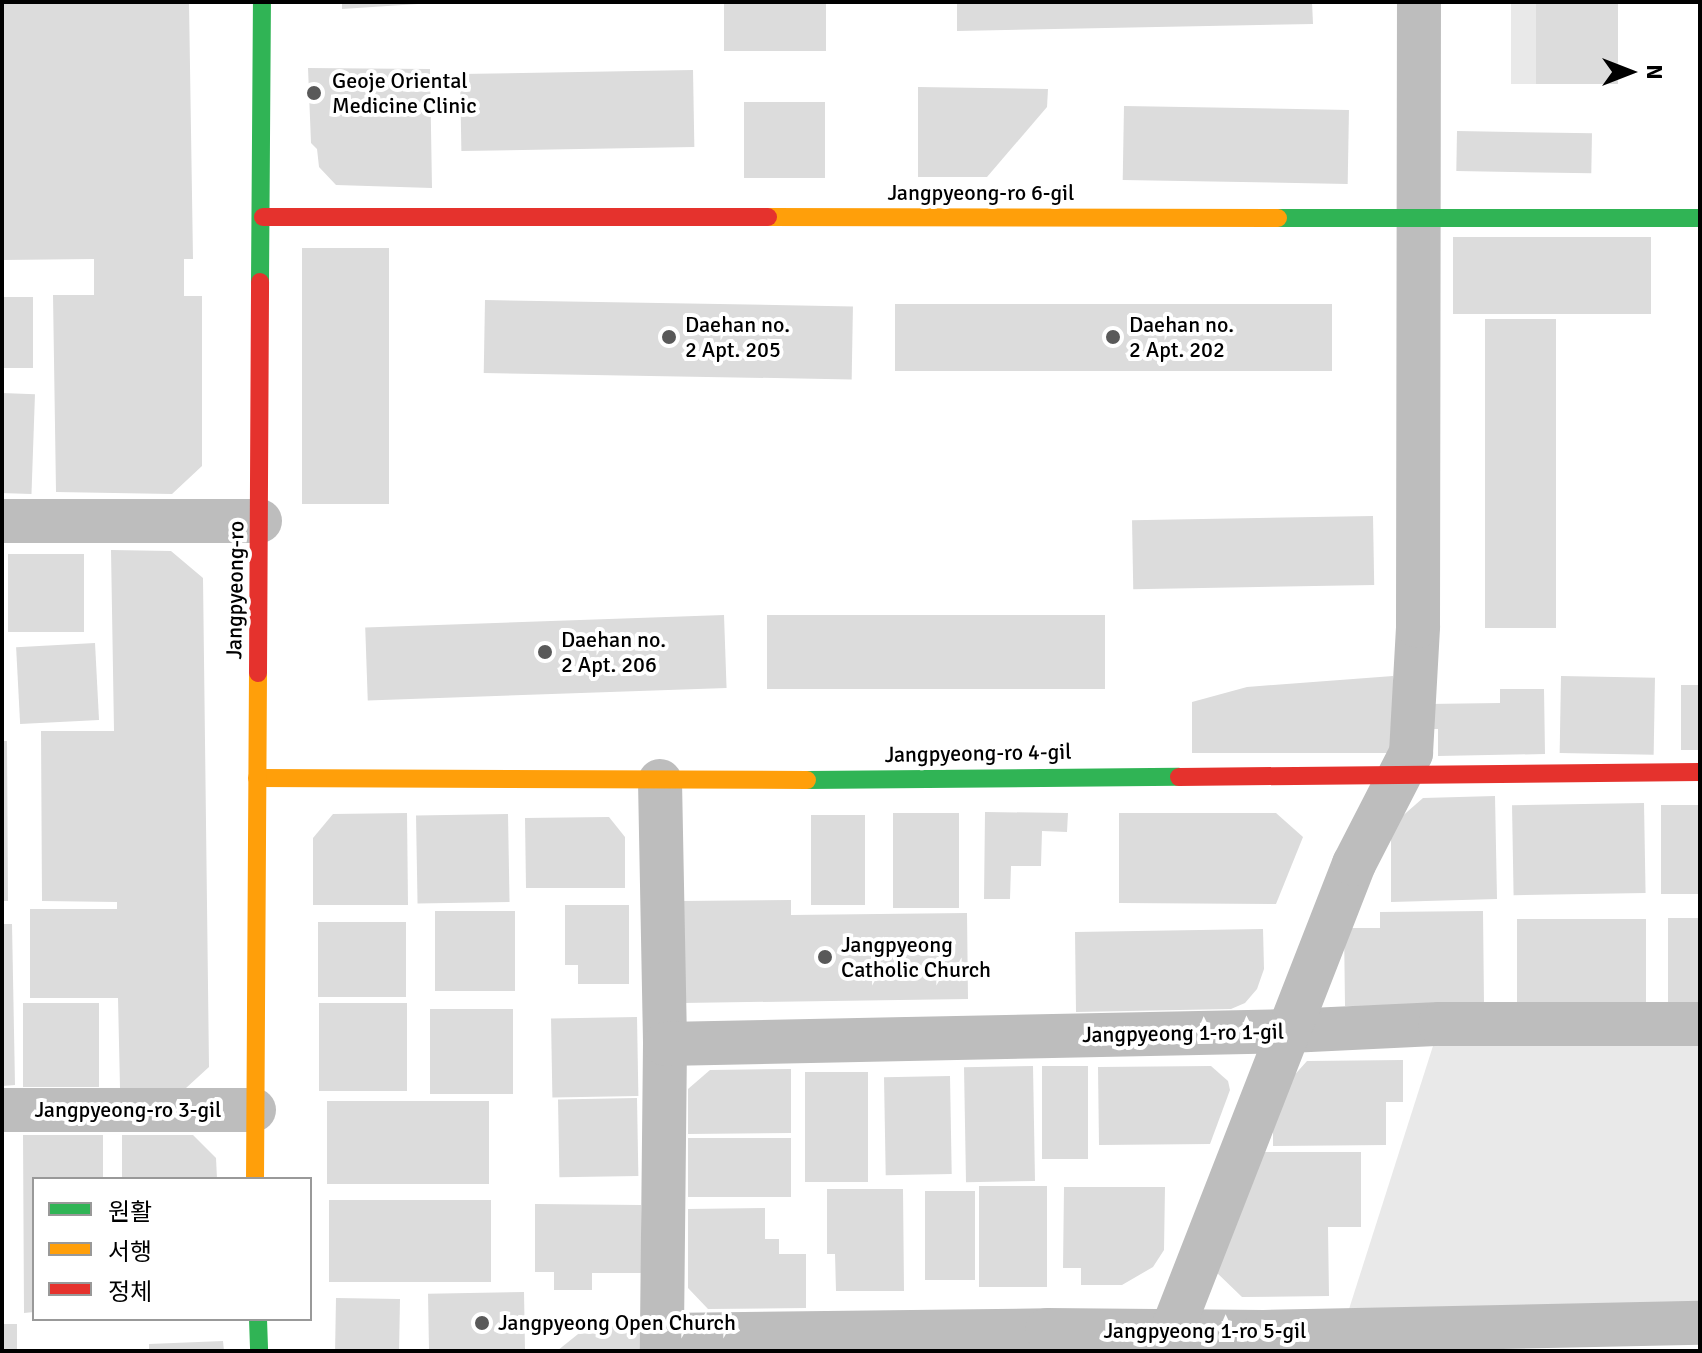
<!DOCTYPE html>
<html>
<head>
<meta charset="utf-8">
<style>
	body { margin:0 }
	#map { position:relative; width:1702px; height:1353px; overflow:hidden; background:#fff; font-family:Signika,"Noto Sans KR",sans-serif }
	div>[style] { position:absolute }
	.green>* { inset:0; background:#e9e9e9; transform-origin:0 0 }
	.building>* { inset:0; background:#dcdcdc; transform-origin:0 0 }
	.street>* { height:44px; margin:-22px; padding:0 22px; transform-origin:22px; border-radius:22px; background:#bdbdbd }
	.fast>* { height:18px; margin:-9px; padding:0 9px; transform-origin:9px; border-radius:9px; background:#30b455 }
	.slow>* { height:18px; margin:-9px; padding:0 9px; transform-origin:9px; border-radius:9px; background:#ff9f0a }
	.jam>* { height:18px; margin:-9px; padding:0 9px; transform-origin:9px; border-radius:9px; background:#e5322d }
	.dots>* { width:22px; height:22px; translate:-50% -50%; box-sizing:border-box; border:4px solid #fff; border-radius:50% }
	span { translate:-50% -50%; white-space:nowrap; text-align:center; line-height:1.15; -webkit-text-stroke:8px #fff; paint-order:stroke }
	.poi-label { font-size:22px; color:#000 }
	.left { translate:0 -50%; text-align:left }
	.street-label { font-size:22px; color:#000 }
	.frame { position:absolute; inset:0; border:4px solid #000; pointer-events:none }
	.legend { position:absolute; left:32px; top:1177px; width:280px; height:144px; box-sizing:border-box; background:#fff; border:2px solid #999; margin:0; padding:10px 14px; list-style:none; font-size:24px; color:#000 }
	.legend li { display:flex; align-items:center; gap:16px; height:40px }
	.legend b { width:40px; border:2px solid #999 }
	.north { position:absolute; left:1590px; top:32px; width:80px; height:80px; -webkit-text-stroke:6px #fff; paint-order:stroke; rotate:90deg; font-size:22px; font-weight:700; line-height:32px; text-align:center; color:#000 }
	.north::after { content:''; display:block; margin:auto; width:28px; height:36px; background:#000; clip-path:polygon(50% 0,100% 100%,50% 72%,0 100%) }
</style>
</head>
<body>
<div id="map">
	<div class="green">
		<i style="left:1511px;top:2px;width:25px;height:82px"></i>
		<i style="clip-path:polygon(1440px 1024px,1700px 1024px,1700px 1323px,1342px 1331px)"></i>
	</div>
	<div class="building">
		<i style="clip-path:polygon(2px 2px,189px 2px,193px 259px,184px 259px,184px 296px,202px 296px,202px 466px,172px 494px,56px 492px,53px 295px,94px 295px,94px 259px,2px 260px)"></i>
		<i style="clip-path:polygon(342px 2px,418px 2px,418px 4px,342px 9px)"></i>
		<i style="left:724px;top:2px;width:102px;height:49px"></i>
		<i style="clip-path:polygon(957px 2px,1312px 2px,1313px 24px,957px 31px)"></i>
		<i style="left:1536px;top:2px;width:82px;height:82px"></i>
		<i style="clip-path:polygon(308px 68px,430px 69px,432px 188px,336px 185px,319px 167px,317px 149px,311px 143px)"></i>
		<i style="left:693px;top:70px;width:77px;height:233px;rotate:89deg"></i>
		<i style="clip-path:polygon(918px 87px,1048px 89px,1047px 107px,987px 177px,918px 177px)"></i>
		<i style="left:744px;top:102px;width:81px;height:76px"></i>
		<i style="left:1124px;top:106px;width:225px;height:74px;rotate:1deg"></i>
		<i style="left:1457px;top:131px;width:135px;height:40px;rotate:1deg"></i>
		<i style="left:1651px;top:237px;width:77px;height:198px;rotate:90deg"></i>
		<i style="left:302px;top:248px;width:87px;height:256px"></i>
		<i style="left:2px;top:297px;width:31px;height:71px"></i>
		<i style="left:485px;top:300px;width:368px;height:73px;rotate:1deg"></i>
		<i style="left:895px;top:304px;width:437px;height:67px"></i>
		<i style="left:1485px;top:319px;width:71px;height:309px"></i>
		<i style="left:2px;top:393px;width:33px;height:100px;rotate:2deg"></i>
		<i style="left:1373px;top:516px;width:69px;height:241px;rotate:89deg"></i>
		<i style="clip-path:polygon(111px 550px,171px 551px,203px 578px,209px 1067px,186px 1088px,120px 1088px,118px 998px,30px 998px,30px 909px,117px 909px,117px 902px,42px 901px,41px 731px,114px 731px)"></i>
		<i style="left:8px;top:554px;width:76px;height:78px"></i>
		<i style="left:724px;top:615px;width:73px;height:359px;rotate:88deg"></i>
		<i style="left:767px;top:615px;width:338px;height:74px"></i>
		<i style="left:95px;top:643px;width:77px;height:79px;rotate:87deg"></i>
		<i style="clip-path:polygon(1393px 676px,1393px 753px,1192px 753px,1192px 702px,1247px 687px)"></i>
		<i style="left:1561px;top:676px;width:94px;height:77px;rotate:1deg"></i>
		<i style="left:1681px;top:685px;width:19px;height:65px"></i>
		<i style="clip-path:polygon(1500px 689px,1544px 689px,1545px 754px,1438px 756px,1438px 729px,1427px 729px,1427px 704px,1500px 703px)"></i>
		<i style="clip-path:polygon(2px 741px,7px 741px,8px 901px,2px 901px)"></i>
		<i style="clip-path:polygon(1495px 796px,1497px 899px,1391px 902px,1391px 826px,1423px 798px)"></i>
		<i style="left:1644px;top:803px;width:90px;height:132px;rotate:89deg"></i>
		<i style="left:1700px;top:805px;width:89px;height:39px;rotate:90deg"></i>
		<i style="clip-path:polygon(985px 812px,1068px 813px,1067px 832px,1042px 831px,1041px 866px,1011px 866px,1010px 899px,984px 899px)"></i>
		<i style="clip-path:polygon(407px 813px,408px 905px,313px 905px,313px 838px,333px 814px)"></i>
		<i style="left:959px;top:813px;width:95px;height:66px;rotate:90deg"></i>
		<i style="clip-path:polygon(1119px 813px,1276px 813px,1303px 837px,1276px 904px,1119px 903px)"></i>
		<i style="left:508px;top:814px;width:88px;height:92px;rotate:89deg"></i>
		<i style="left:811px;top:815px;width:54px;height:90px"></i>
		<i style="clip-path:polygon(609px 817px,625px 837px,625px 888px,526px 888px,525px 818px)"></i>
		<i style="clip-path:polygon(791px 900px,791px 915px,967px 913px,968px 999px,682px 1003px,681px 901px)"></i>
		<i style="clip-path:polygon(565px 905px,629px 905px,629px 984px,578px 984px,578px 965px,565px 965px)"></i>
		<i style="left:435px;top:911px;width:80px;height:80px"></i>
		<i style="clip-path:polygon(1483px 911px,1484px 1005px,1345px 1006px,1344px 928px,1380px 928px,1380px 912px)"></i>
		<i style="left:1668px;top:918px;width:32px;height:86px"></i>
		<i style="left:1517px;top:919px;width:129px;height:89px"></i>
		<i style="left:406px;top:922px;width:75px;height:88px;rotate:90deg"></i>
		<i style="clip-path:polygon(2px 924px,12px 924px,15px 1085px,2px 1086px)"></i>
		<i style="clip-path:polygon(1263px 929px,1264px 969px,1257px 989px,1245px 1003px,1231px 1009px,1076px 1012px,1075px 932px)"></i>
		<i style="left:23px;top:1003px;width:76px;height:84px"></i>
		<i style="left:319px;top:1003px;width:88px;height:88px"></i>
		<i style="left:430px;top:1009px;width:83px;height:85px"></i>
		<i style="left:637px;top:1017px;width:79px;height:86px;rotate:89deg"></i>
		<i style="clip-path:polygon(1403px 1060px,1403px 1102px,1386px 1102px,1386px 1145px,1273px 1146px,1273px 1116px,1282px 1089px,1307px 1061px)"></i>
		<i style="left:1033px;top:1066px;width:115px;height:69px;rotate:89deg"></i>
		<i style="left:1042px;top:1066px;width:46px;height:93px"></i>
		<i style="clip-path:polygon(1211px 1066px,1228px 1081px,1230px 1090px,1210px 1144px,1099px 1145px,1098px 1067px)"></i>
		<i style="clip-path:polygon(791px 1069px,791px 1133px,688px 1134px,688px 1089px,710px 1070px)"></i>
		<i style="left:805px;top:1072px;width:63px;height:110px"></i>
		<i style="left:950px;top:1076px;width:98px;height:66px;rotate:89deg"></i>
		<i style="left:637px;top:1098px;width:78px;height:79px;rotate:89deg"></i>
		<i style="left:327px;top:1101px;width:162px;height:83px"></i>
		<i style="clip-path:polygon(23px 1135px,103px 1135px,103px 1179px,34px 1179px,34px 1312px,24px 1313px)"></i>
		<i style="clip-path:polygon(122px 1135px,193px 1135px,216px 1158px,217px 1179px,122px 1179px)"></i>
		<i style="left:791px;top:1138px;width:59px;height:103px;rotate:90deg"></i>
		<i style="clip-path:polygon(1257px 1152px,1361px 1152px,1361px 1227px,1328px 1227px,1329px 1296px,1242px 1297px,1214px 1270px)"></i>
		<i style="left:979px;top:1186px;width:68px;height:101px"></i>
		<i style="clip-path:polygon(1064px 1187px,1165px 1187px,1164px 1250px,1153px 1267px,1122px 1285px,1081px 1285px,1081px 1268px,1063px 1268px)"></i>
		<i style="clip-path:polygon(827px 1189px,903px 1189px,904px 1291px,836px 1291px,835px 1254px,827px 1254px)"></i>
		<i style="left:925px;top:1191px;width:50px;height:89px"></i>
		<i style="left:329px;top:1200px;width:162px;height:82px"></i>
		<i style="clip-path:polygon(535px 1204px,641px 1205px,641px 1273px,592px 1273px,592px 1290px,554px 1290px,554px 1272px,535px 1272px)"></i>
		<i style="clip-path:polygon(765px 1208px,765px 1239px,779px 1239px,779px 1254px,806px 1254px,806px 1308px,708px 1309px,688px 1288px,688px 1209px)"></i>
		<i style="left:524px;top:1292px;width:59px;height:96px;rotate:89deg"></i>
		<i style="left:336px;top:1298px;width:64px;height:53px;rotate:1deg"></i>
		<i style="left:2px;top:1324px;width:15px;height:27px"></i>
		<i style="clip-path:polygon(588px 1326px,641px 1326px,641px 1351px,557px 1351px)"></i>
		<i style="clip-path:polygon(223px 1341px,224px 1351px,149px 1351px,149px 1344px)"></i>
	</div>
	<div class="street">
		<i style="left:2px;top:521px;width:258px"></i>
		<i style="left:660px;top:781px;width:263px;rotate:88.9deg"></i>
		<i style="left:665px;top:1044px;width:307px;rotate:90.6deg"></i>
		<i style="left:665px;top:1044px;width:624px;rotate:-1.19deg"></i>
		<i style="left:1289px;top:1031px;width:151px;rotate:-2.7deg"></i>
		<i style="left:1440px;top:1024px;width:260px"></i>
		<i style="left:2px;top:1110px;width:252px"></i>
		<i style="left:663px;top:1335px;width:384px;rotate:-0.7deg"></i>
		<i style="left:1047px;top:1330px;width:217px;rotate:0.5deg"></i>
		<i style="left:1264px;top:1332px;width:436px;rotate:-1.2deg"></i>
		<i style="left:1164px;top:1351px;width:523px;rotate:-68.69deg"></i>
		<i style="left:1354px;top:864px;width:125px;rotate:-62.8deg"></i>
		<i style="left:1411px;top:753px;width:127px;rotate:-86.8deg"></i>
		<i style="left:1418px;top:626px;width:624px;rotate:-89.91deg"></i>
	</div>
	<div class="fast">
		<i style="left:1278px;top:218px;width:422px"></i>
		<i style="left:260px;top:282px;width:280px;rotate:-89.6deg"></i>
		<i style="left:807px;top:780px;width:372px;rotate:-0.5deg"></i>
		<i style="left:258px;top:1319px;width:32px;rotate:88deg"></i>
	</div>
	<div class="slow">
		<i style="left:768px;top:217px;width:510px;rotate:0.11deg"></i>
		<i style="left:257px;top:778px;width:550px;rotate:0.21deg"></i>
		<i style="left:255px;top:1179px;width:506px;rotate:-89.66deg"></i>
	</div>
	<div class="jam">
		<i style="left:263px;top:217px;width:505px"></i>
		<i style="left:258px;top:673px;width:391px;rotate:-89.7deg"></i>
		<i style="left:1179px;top:777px;width:521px;rotate:-0.55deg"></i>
	</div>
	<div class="dots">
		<i style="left:314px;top:93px;background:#595959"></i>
		<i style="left:669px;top:337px;background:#595959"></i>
		<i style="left:1113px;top:337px;background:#595959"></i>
		<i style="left:545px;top:652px;background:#595959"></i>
		<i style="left:825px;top:957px;background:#595959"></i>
		<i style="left:482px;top:1323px;background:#595959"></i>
	</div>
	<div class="poi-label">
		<span class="left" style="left:332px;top:93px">Geoje Oriental<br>Medicine Clinic</span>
		<span class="left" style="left:685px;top:337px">Daehan no.<br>2 Apt. 205</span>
		<span class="left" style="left:1129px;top:337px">Daehan no.<br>2 Apt. 202</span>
		<span class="left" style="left:561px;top:652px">Daehan no.<br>2 Apt. 206</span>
		<span class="left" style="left:841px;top:957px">Jangpyeong<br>Catholic Church</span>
		<span class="left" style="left:498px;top:1323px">Jangpyeong Open Church</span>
	</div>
	<div class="street-label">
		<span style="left:981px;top:193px">Jangpyeong-ro 6-gil</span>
		<span style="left:235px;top:590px;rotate:-89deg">Jangpyeong-ro</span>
		<span style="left:978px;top:753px;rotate:-1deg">Jangpyeong-ro 4-gil</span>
		<span style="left:1183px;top:1033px;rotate:-1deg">Jangpyeong 1-ro 1-gil</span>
		<span style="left:128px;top:1110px">Jangpyeong-ro 3-gil</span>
		<span style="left:1205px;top:1331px">Jangpyeong 1-ro 5-gil</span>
	</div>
	<div class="frame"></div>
	<ul class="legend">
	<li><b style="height:10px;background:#30b455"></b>원활</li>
	<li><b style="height:10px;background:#ff9f0a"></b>서행</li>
	<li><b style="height:10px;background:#e5322d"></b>정체</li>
	</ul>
	<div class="north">N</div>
</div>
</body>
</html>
